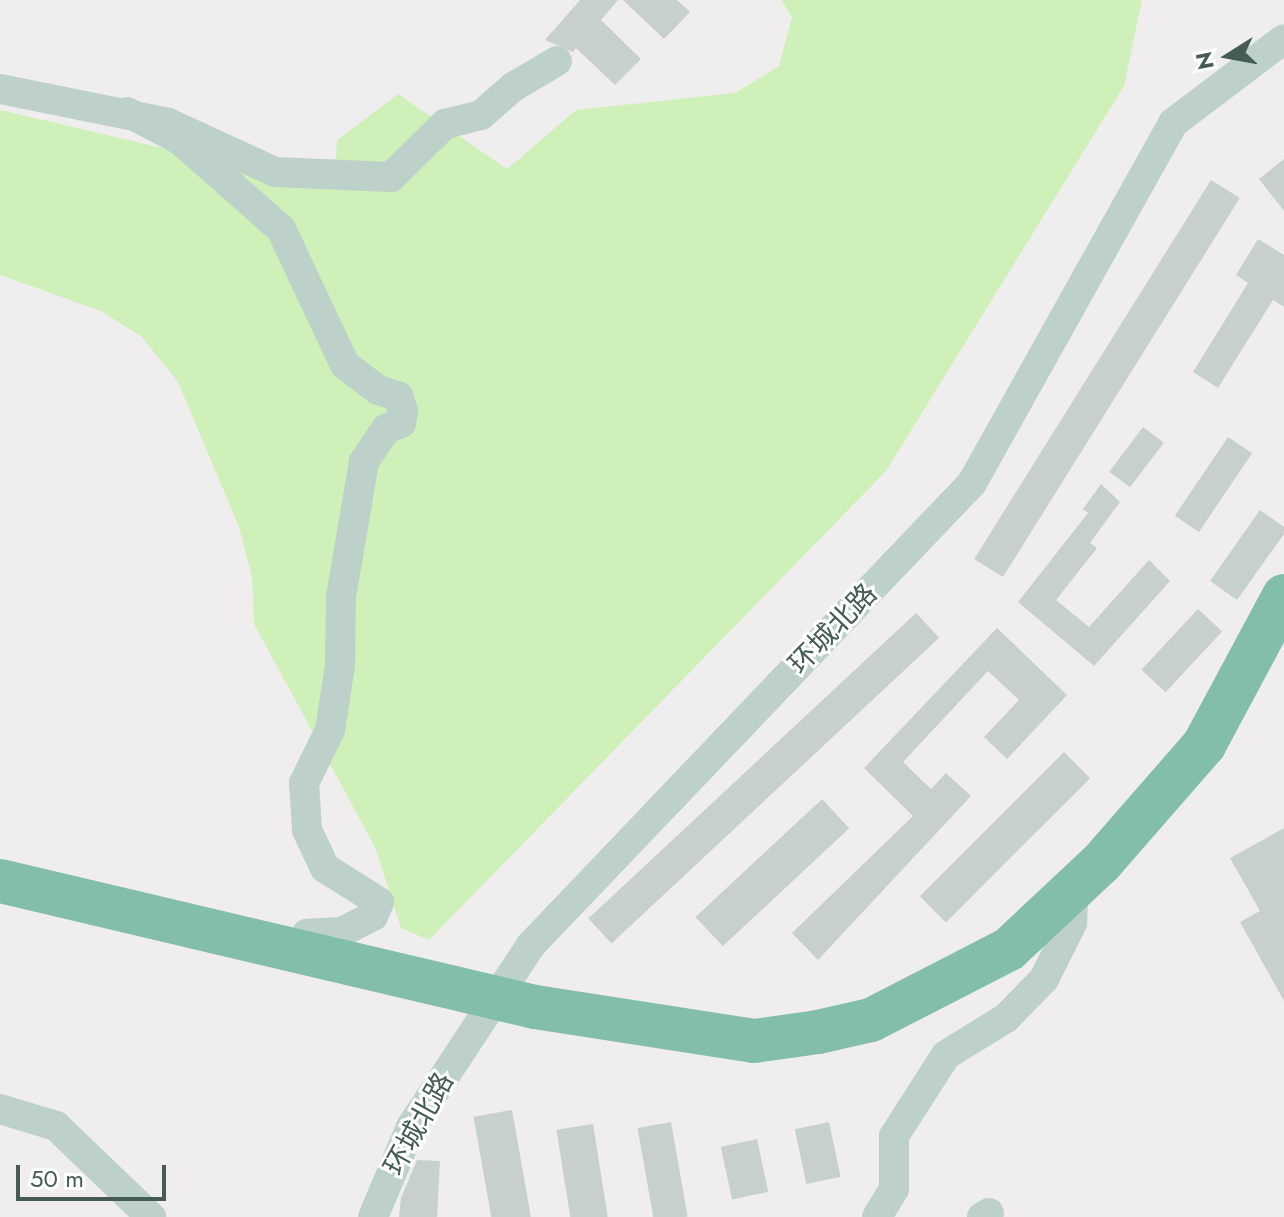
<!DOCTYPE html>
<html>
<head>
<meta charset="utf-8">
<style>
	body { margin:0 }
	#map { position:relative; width:1284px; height:1217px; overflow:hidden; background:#f0edef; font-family:Jost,"Noto Sans SC",sans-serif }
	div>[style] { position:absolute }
	.green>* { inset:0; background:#cff0b9 }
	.building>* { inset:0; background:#c7d0ce; transform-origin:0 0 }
	.minor>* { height:30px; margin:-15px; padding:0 15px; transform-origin:15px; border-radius:15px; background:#bdd0ca }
	.highway>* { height:44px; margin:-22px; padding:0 22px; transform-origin:22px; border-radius:22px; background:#83bead }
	span { translate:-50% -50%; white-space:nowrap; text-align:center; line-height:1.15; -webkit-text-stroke:6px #fff; paint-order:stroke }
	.street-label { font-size:28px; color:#455b54 }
	.north { position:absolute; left:1188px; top:16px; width:80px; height:80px; -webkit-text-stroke:6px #fff; paint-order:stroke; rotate:259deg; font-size:22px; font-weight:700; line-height:32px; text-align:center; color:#455b54 }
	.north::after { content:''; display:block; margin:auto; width:28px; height:36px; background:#455b54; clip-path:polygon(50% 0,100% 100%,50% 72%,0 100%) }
	.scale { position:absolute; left:16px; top:1165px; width:150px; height:36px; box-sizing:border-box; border:4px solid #455b54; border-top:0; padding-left:10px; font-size:24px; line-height:28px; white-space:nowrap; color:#455b54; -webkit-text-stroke:6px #fff; paint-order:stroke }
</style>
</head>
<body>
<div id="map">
	<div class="green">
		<i style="clip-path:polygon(781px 0,1142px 0,1124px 86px,886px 471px,429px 940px,401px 928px,375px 847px,254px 624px,252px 577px,239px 527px,178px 382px,142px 337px,101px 311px,0 275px,0 110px,334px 188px,337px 140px,398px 94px,507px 169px,576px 110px,735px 93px,779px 66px,792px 17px)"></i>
	</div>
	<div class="building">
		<i style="clip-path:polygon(580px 0,618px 0,601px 20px,641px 59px,615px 85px,576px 48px,573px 52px,545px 40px)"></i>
		<i style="clip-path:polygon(623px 0,677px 0,690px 12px,664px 39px)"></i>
		<i style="clip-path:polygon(1284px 159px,1284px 211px,1259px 179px)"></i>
		<i style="left:1211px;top:180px;width:34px;height:447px;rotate:32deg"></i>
		<i style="clip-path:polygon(1258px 239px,1284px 255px,1284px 307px,1273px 300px,1218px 388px,1193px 372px,1248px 283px,1236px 275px)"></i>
		<i style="left:1143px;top:427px;width:26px;height:56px;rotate:37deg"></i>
		<i style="left:1228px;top:437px;width:29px;height:95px;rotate:34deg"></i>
		<i style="clip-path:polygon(1101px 484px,1120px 502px,1090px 543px,1097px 548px,1056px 600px,1089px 627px,1149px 560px,1170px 581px,1094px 666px,1018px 602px,1088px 513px,1083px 509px)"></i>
		<i style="clip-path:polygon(1260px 510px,1284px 527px,1284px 534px,1237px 600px,1210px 581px)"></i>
		<i style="left:1198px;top:609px;width:33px;height:83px;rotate:43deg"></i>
		<i style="left:916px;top:613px;width:34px;height:448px;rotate:47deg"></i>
		<i style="clip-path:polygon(997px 628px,1067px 695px,1007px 759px,984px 737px,1019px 700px,988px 671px,903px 762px,931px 789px,946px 773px,971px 796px,818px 960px,792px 933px,913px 816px,864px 768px)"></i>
		<i style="left:1064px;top:752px;width:37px;height:204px;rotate:45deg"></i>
		<i style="left:822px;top:799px;width:40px;height:173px;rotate:47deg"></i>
		<i style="clip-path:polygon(1284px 828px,1284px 1001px,1240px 922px,1260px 911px,1230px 858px)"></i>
		<i style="left:512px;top:1110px;width:109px;height:39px;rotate:80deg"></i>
		<i style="left:671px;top:1122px;width:96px;height:34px;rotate:80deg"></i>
		<i style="left:829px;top:1122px;width:56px;height:35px;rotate:78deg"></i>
		<i style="left:593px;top:1124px;width:94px;height:37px;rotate:81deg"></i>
		<i style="left:757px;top:1139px;width:54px;height:37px;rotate:78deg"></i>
		<i style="clip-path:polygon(417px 1160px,440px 1161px,437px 1217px,399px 1217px,401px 1198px)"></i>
	</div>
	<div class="minor">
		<i style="left:0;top:89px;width:171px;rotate:11.4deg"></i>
		<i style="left:168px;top:123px;width:118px;rotate:24.6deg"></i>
		<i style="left:275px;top:172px;width:116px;rotate:2.5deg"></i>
		<i style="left:391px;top:177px;width:76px;rotate:-44.5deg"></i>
		<i style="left:445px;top:124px;width:37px;rotate:-14deg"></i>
		<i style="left:481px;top:115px;width:43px;rotate:-41.2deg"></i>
		<i style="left:513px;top:87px;width:51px;rotate:-30.6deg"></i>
		<i style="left:127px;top:112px;width:60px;rotate:27.8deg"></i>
		<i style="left:180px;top:140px;width:135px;rotate:41.4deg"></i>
		<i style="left:281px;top:229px;width:150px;rotate:64.8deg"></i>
		<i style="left:345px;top:365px;width:41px;rotate:37.1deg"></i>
		<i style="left:378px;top:390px;width:21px;rotate:17deg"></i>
		<i style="left:398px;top:396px;width:16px;rotate:72deg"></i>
		<i style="left:403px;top:411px;width:12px;rotate:99deg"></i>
		<i style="left:401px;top:423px;width:16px;rotate:158deg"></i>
		<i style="left:386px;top:429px;width:40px;rotate:124deg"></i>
		<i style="left:364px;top:462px;width:136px;rotate:99.7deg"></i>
		<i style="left:341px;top:596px;width:69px;rotate:90.8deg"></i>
		<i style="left:340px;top:665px;width:66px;rotate:98.7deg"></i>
		<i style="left:330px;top:730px;width:59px;rotate:116.1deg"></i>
		<i style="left:304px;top:783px;width:47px;rotate:86.3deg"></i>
		<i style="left:307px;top:830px;width:42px;rotate:64.7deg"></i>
		<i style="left:325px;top:868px;width:64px;rotate:32.2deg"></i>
		<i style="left:379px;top:902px;width:15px;rotate:113deg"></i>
		<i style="left:373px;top:916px;width:36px;rotate:153deg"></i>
		<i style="left:341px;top:932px;width:34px;rotate:177deg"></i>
		<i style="left:307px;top:934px;width:22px;rotate:117deg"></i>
		<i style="left:0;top:1109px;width:59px;rotate:16.9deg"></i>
		<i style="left:56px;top:1126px;width:132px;rotate:43.8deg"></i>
		<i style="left:373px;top:1217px;width:98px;rotate:-67.1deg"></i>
		<i style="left:411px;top:1127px;width:218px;rotate:-56.6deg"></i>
		<i style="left:531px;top:945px;width:639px;rotate:-46.33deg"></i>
		<i style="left:972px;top:483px;width:412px;rotate:-60.8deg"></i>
		<i style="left:1173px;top:123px;width:139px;rotate:-37.1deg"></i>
		<i style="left:877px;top:1217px;width:33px;rotate:-59deg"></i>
		<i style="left:894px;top:1189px;width:53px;rotate:-90deg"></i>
		<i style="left:894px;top:1136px;width:96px;rotate:-57.3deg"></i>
		<i style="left:946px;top:1055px;width:70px;rotate:-31.7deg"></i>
		<i style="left:1006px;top:1018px;width:54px;rotate:-45.7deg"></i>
		<i style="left:1044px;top:979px;width:63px;rotate:-63.4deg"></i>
		<i style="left:1072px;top:923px;width:35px;rotate:-87deg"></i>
		<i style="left:982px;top:1217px;width:8px;rotate:-30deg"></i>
	</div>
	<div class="highway">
		<i style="left:0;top:881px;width:550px;rotate:13.25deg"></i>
		<i style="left:535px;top:1007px;width:222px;rotate:8.8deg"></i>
		<i style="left:754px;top:1041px;width:65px;rotate:-8deg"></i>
		<i style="left:818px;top:1032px;width:54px;rotate:-12.8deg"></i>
		<i style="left:871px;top:1020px;width:155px;rotate:-27.2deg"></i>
		<i style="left:1009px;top:949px;width:126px;rotate:-43.1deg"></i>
		<i style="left:1101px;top:863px;width:157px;rotate:-48.9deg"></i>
		<i style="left:1204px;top:745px;width:169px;rotate:-61.8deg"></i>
	</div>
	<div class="street-label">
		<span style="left:833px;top:629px;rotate:-46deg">环城北路</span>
		<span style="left:419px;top:1124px;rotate:-61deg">环城北路</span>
	</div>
	<div class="north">N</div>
	<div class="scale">50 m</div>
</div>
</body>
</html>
